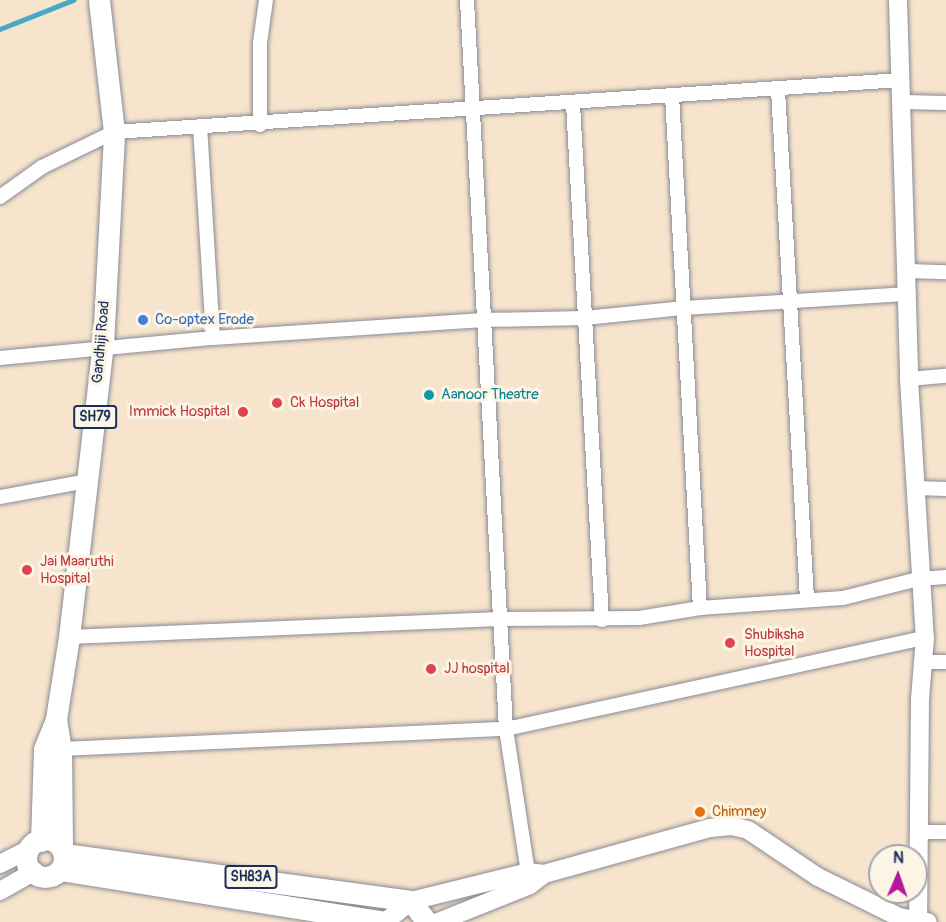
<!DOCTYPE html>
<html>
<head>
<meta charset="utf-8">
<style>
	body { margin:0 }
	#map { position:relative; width:946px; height:922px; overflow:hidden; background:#f7e4cc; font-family:Pangolin,sans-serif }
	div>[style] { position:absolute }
	.stream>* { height:4.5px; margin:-2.25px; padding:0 2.25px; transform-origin:2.25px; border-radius:2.25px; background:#48a8c7 }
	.roads { filter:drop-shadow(0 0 2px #898a95) drop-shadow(0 0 2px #898a95) }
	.street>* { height:14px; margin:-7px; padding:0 7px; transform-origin:7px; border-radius:7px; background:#fff }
	.secondary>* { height:18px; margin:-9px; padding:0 9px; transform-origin:9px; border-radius:9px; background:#fff }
	.primary>* { height:21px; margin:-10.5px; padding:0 10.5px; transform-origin:10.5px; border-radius:10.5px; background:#fff }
	.primary>.ring { margin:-10.5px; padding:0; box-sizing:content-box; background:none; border:21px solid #fff; border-radius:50% }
	.dots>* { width:16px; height:16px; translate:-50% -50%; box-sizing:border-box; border:3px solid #fcf5e5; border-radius:50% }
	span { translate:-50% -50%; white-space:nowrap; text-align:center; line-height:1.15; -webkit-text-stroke:6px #fcf5e5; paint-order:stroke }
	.shield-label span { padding:2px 4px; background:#fcf5e5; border:2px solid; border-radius:4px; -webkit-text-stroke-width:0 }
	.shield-label { font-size:14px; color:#1b2f5e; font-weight:700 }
	.shop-label { font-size:15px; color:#366cbe }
	.left { translate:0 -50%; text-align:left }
	.street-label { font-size:15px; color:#1b2f5e }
	.culture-label { font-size:15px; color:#0d838f }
	.health-label { font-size:15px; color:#be3a42 }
	.right { translate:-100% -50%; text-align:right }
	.food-label { font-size:15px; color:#c56008 }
	.north { position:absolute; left:868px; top:844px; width:60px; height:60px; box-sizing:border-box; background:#fcf5e5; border:2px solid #a2a6af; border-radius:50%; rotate:2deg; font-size:16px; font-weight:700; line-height:24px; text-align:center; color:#1b2f5e }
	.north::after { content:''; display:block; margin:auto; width:21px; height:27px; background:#b5179e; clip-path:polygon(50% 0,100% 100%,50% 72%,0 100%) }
</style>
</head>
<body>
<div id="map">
	<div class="stream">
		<i style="left:0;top:29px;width:79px;rotate:-21.7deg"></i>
	</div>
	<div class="roads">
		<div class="street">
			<i style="left:467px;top:0;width:730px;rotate:86.94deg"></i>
			<i style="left:506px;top:729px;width:153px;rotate:81.3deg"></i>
			<i style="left:778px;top:90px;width:510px;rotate:86.74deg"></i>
			<i style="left:672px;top:95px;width:514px;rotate:86.88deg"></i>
			<i style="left:903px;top:102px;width:43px;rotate:1.3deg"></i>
			<i style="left:573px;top:104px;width:517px;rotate:86.78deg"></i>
			<i style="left:260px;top:125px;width:82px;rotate:-90deg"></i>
			<i style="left:260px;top:43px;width:43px;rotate:-82.1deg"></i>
			<i style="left:200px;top:126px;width:212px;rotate:86.5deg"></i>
			<i style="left:0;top:197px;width:52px;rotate:-35.5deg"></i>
			<i style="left:42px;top:167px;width:80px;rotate:-25.9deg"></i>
			<i style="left:114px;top:132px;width:790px;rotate:-3.78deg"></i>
			<i style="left:908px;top:271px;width:38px;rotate:2deg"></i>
			<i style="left:0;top:358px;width:214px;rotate:-5.4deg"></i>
			<i style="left:213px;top:338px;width:271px;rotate:-3.8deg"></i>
			<i style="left:483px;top:320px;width:102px;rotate:-1.1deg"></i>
			<i style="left:585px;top:318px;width:100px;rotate:-5.8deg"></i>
			<i style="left:684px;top:308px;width:225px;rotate:-3.6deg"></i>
			<i style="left:909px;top:379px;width:37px;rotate:-5deg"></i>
			<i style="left:917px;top:488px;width:29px;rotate:2deg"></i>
			<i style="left:0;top:497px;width:88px;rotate:-10.4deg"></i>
			<i style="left:69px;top:637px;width:430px;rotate:-2.4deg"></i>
			<i style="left:499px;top:619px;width:140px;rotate:-0.4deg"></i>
			<i style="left:639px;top:618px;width:62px;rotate:-9.3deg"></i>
			<i style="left:700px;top:608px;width:143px;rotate:-4deg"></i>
			<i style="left:843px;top:598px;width:77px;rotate:-14.2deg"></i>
			<i style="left:918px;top:579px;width:28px;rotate:-4deg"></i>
			<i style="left:923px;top:662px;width:23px"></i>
			<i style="left:61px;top:749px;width:445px;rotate:-2.6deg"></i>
			<i style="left:506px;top:729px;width:429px;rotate:-12.3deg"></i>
			<i style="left:919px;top:832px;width:27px"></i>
		</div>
		<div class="secondary">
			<i style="left:898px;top:0;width:379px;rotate:88.3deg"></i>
			<i style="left:909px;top:379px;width:259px;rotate:86.5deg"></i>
			<i style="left:925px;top:638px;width:61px;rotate:94.7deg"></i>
			<i style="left:920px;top:699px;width:221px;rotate:90.5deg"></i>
			<i style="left:0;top:864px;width:28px;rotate:-27deg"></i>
			<i style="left:0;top:891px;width:40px;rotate:-29.7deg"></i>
			<i style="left:385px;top:922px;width:33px;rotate:-39deg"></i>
			<i style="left:411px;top:901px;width:121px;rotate:-13.9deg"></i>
			<i style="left:528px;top:872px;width:16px;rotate:7deg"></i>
			<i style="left:544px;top:874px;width:172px;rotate:-15.5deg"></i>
			<i style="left:710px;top:828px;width:22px;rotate:-5deg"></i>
			<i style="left:732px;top:826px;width:16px;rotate:14deg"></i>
			<i style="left:748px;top:830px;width:84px;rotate:33.9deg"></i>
			<i style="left:818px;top:877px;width:90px;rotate:26.3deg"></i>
			<i style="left:899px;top:917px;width:29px;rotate:10deg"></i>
			<i style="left:438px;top:922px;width:99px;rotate:-21.9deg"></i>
			<i style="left:530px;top:885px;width:18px;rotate:-38deg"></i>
		</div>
		<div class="primary">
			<i style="left:56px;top:719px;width:30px;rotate:81deg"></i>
			<i style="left:61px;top:749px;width:99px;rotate:89.4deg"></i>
			<i class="ring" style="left:26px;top:839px;width:17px;height:17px"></i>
			<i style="left:41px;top:841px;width:92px;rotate:-88.1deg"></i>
			<i style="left:44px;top:749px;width:32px;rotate:-68deg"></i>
			<i style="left:56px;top:719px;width:83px;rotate:-81deg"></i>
			<i style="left:69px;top:637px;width:294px;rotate:-83.4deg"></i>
			<i style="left:103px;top:345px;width:213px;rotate:-87deg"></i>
			<i style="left:114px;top:132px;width:133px;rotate:-96.5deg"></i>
			<i style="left:64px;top:854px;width:350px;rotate:7.7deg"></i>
			<i style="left:411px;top:901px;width:26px;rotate:53deg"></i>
			<i style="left:60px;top:870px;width:327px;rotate:9.1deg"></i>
		</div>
	</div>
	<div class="dots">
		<i style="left:143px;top:320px;background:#3f7fe0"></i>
		<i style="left:429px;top:395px;background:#0f9aa8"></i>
		<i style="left:277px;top:403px;background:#e0444e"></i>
		<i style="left:243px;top:412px;background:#e0444e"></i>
		<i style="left:27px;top:570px;background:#e0444e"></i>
		<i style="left:730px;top:643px;background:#e0444e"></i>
		<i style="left:431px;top:669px;background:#e0444e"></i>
		<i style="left:700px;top:812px;background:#e8710a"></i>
	</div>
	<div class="shield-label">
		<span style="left:95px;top:417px">SH79</span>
		<span style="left:251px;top:877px">SH83A</span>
	</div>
	<div class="shop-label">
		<span class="left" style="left:155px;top:320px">Co-optex Erode</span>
	</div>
	<div class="street-label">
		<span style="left:101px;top:342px;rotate:-85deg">Gandhiji Road</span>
	</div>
	<div class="culture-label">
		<span class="left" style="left:441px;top:395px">Aanoor Theatre</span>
	</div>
	<div class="health-label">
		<span class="left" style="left:290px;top:403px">Ck Hospital</span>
		<span class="right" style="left:230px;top:412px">Immick Hospital</span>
		<span class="left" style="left:40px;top:570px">Jai Maaruthi<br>Hospital</span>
		<span class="left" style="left:744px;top:643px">Shubiksha<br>Hospital</span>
		<span class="left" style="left:444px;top:669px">JJ hospital</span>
	</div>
	<div class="food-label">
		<span class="left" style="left:712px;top:812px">Chimney</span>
	</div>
	<div class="north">N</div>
</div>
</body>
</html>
